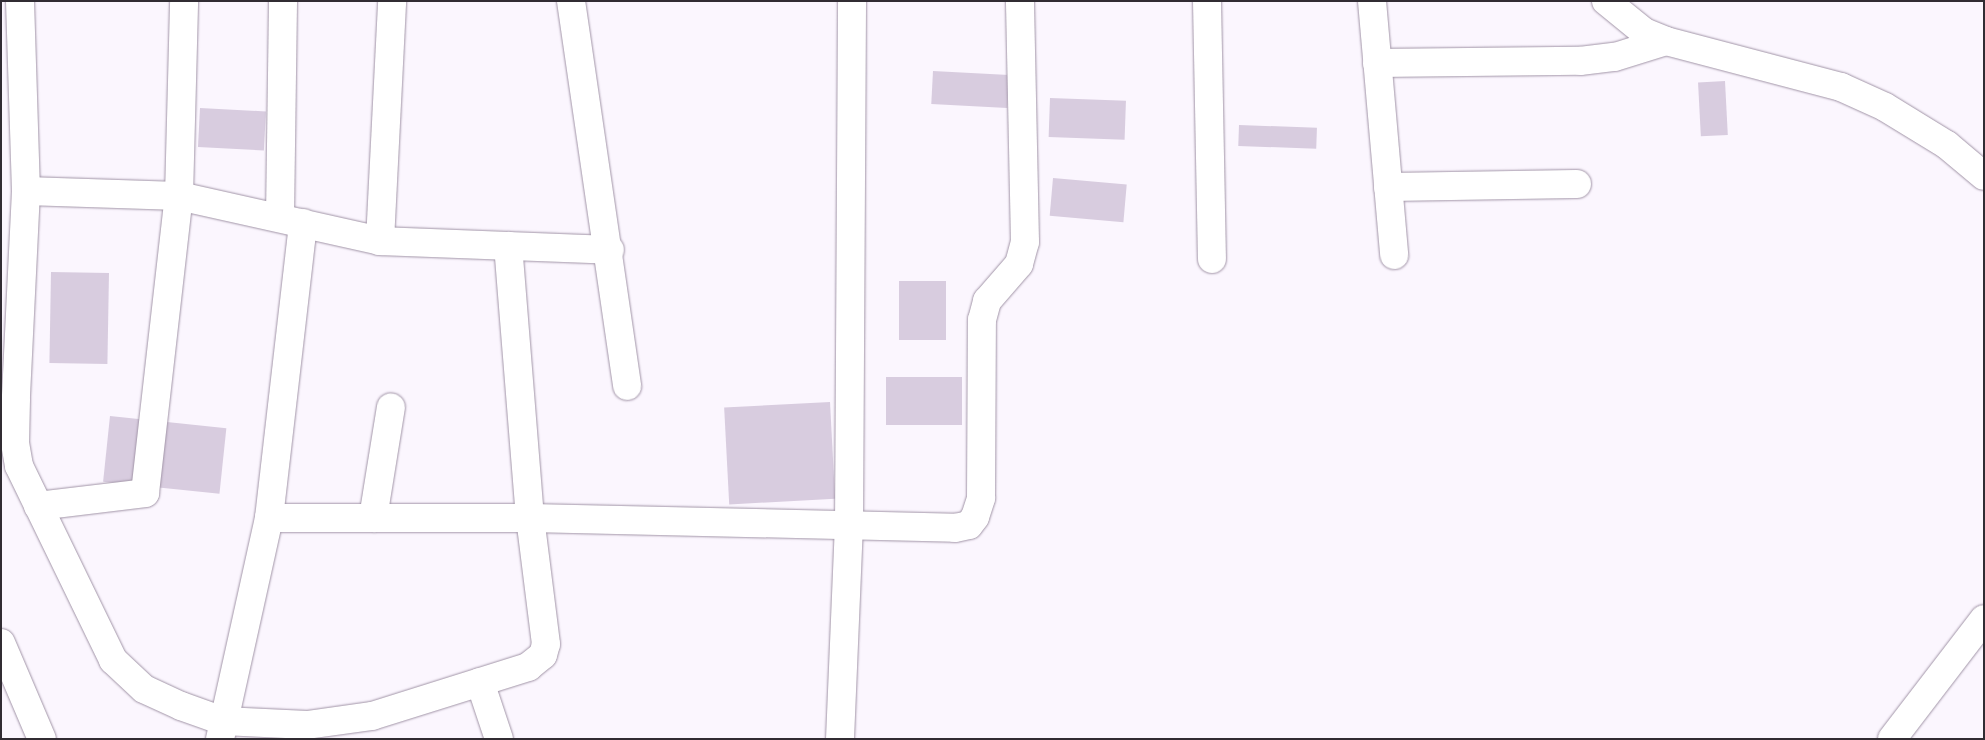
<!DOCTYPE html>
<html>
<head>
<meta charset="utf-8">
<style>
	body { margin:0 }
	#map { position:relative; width:1985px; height:740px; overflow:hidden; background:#fbf6fe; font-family:Raleway,sans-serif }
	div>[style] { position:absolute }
	.building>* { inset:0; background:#d8ccdf; transform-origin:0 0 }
	.roads { filter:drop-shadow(0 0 1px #a194a7) drop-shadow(0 0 1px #a194a7) }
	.minor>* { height:28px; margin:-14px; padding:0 14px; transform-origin:14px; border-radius:14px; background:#fff }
	.major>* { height:28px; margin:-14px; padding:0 14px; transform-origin:14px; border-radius:14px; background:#fff }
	span { translate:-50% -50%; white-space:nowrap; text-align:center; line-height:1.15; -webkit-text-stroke:4px #fff; paint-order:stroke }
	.frame { position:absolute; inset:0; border:2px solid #312c33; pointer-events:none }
</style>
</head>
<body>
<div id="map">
	<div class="building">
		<i style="left:933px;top:71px;width:76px;height:33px;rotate:3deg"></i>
		<i style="left:1725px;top:81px;width:54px;height:27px;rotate:87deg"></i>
		<i style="left:1050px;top:98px;width:76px;height:39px;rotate:2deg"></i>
		<i style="left:200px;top:108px;width:66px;height:39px;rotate:3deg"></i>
		<i style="left:1239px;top:125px;width:78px;height:21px;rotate:2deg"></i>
		<i style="left:1053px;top:178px;width:74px;height:38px;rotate:5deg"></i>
		<i style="left:51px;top:272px;width:58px;height:91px;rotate:1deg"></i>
		<i style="left:899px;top:281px;width:47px;height:59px"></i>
		<i style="left:886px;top:377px;width:76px;height:48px"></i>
		<i style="left:830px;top:402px;width:97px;height:106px;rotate:87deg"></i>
		<i style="left:110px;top:416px;width:117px;height:66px;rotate:6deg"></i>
	</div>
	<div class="roads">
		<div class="minor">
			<i style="left:20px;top:1px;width:190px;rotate:88.2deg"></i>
			<i style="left:26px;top:191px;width:208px;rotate:92.8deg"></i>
			<i style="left:16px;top:399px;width:44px;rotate:91.3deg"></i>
			<i style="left:15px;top:443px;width:23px;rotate:80deg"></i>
			<i style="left:19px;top:466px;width:216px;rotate:64.1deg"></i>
			<i style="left:113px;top:660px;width:42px;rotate:43.1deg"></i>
			<i style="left:144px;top:689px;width:41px;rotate:24.7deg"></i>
			<i style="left:181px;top:706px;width:45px;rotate:19.7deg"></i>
			<i style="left:223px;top:721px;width:84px;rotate:2.7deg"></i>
			<i style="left:307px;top:725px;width:66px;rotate:-7.9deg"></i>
			<i style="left:372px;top:716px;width:164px;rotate:-17.4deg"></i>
			<i style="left:528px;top:667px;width:19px;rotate:-39deg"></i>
			<i style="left:543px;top:655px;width:11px;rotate:-75deg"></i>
			<i style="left:546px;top:644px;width:127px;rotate:-97.2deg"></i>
			<i style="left:530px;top:518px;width:273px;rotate:-94.6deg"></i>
			<i style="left:571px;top:1px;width:389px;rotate:81.7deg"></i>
			<i style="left:1207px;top:1px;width:258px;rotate:88.9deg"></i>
			<i style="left:1372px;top:1px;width:255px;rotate:85deg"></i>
			<i style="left:1606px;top:1px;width:49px;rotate:39.2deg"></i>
			<i style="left:1644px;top:32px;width:24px;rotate:22deg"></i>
			<i style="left:1666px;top:41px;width:181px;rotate:14.7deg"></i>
			<i style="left:1841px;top:87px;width:48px;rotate:24.4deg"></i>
			<i style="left:1885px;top:107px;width:73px;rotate:31.5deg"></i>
			<i style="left:1947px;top:145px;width:48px;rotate:40deg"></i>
			<i style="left:1377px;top:63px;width:203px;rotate:-0.6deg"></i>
			<i style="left:1580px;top:61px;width:35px;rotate:-7deg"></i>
			<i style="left:1615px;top:57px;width:53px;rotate:-17.4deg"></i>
			<i style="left:1388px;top:187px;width:189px;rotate:-0.9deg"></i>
			<i style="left:26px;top:191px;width:153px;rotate:1.9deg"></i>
			<i style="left:179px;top:196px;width:206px;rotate:12.6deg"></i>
			<i style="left:380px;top:241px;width:230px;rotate:2.2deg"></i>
			<i style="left:280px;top:217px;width:216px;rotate:-89.2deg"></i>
			<i style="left:380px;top:241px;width:240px;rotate:-87.1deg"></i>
			<i style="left:38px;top:506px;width:108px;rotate:-6.9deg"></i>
			<i style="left:145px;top:493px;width:299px;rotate:-83.5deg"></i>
			<i style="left:179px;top:196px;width:195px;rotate:-88.5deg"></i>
			<i style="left:269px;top:518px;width:261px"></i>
			<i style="left:530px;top:518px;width:425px;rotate:1.3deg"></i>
			<i style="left:955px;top:528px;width:14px;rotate:-12deg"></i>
			<i style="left:969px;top:525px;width:10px;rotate:-53deg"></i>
			<i style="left:975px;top:517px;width:20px;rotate:-72deg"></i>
			<i style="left:981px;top:498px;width:178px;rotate:-89.7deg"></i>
			<i style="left:982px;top:320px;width:20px;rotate:-75deg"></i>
			<i style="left:987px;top:301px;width:49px;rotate:-49.1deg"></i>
			<i style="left:1019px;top:264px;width:23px;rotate:-75deg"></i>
			<i style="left:1025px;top:242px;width:241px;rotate:-91.2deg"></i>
			<i style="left:373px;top:518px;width:112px;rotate:-80.8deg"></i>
			<i style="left:1px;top:643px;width:104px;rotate:66.9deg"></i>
			<i style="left:480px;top:682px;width:60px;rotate:71.6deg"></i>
			<i style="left:220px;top:739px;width:226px;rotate:-77.5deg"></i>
			<i style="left:269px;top:518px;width:297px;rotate:-83.4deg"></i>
			<i style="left:840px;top:739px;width:212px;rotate:-87.6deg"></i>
			<i style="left:849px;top:527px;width:526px;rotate:-89.67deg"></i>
		</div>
		<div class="major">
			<i style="left:1892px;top:739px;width:151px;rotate:-52.5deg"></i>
		</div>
	</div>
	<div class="frame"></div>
</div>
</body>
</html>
